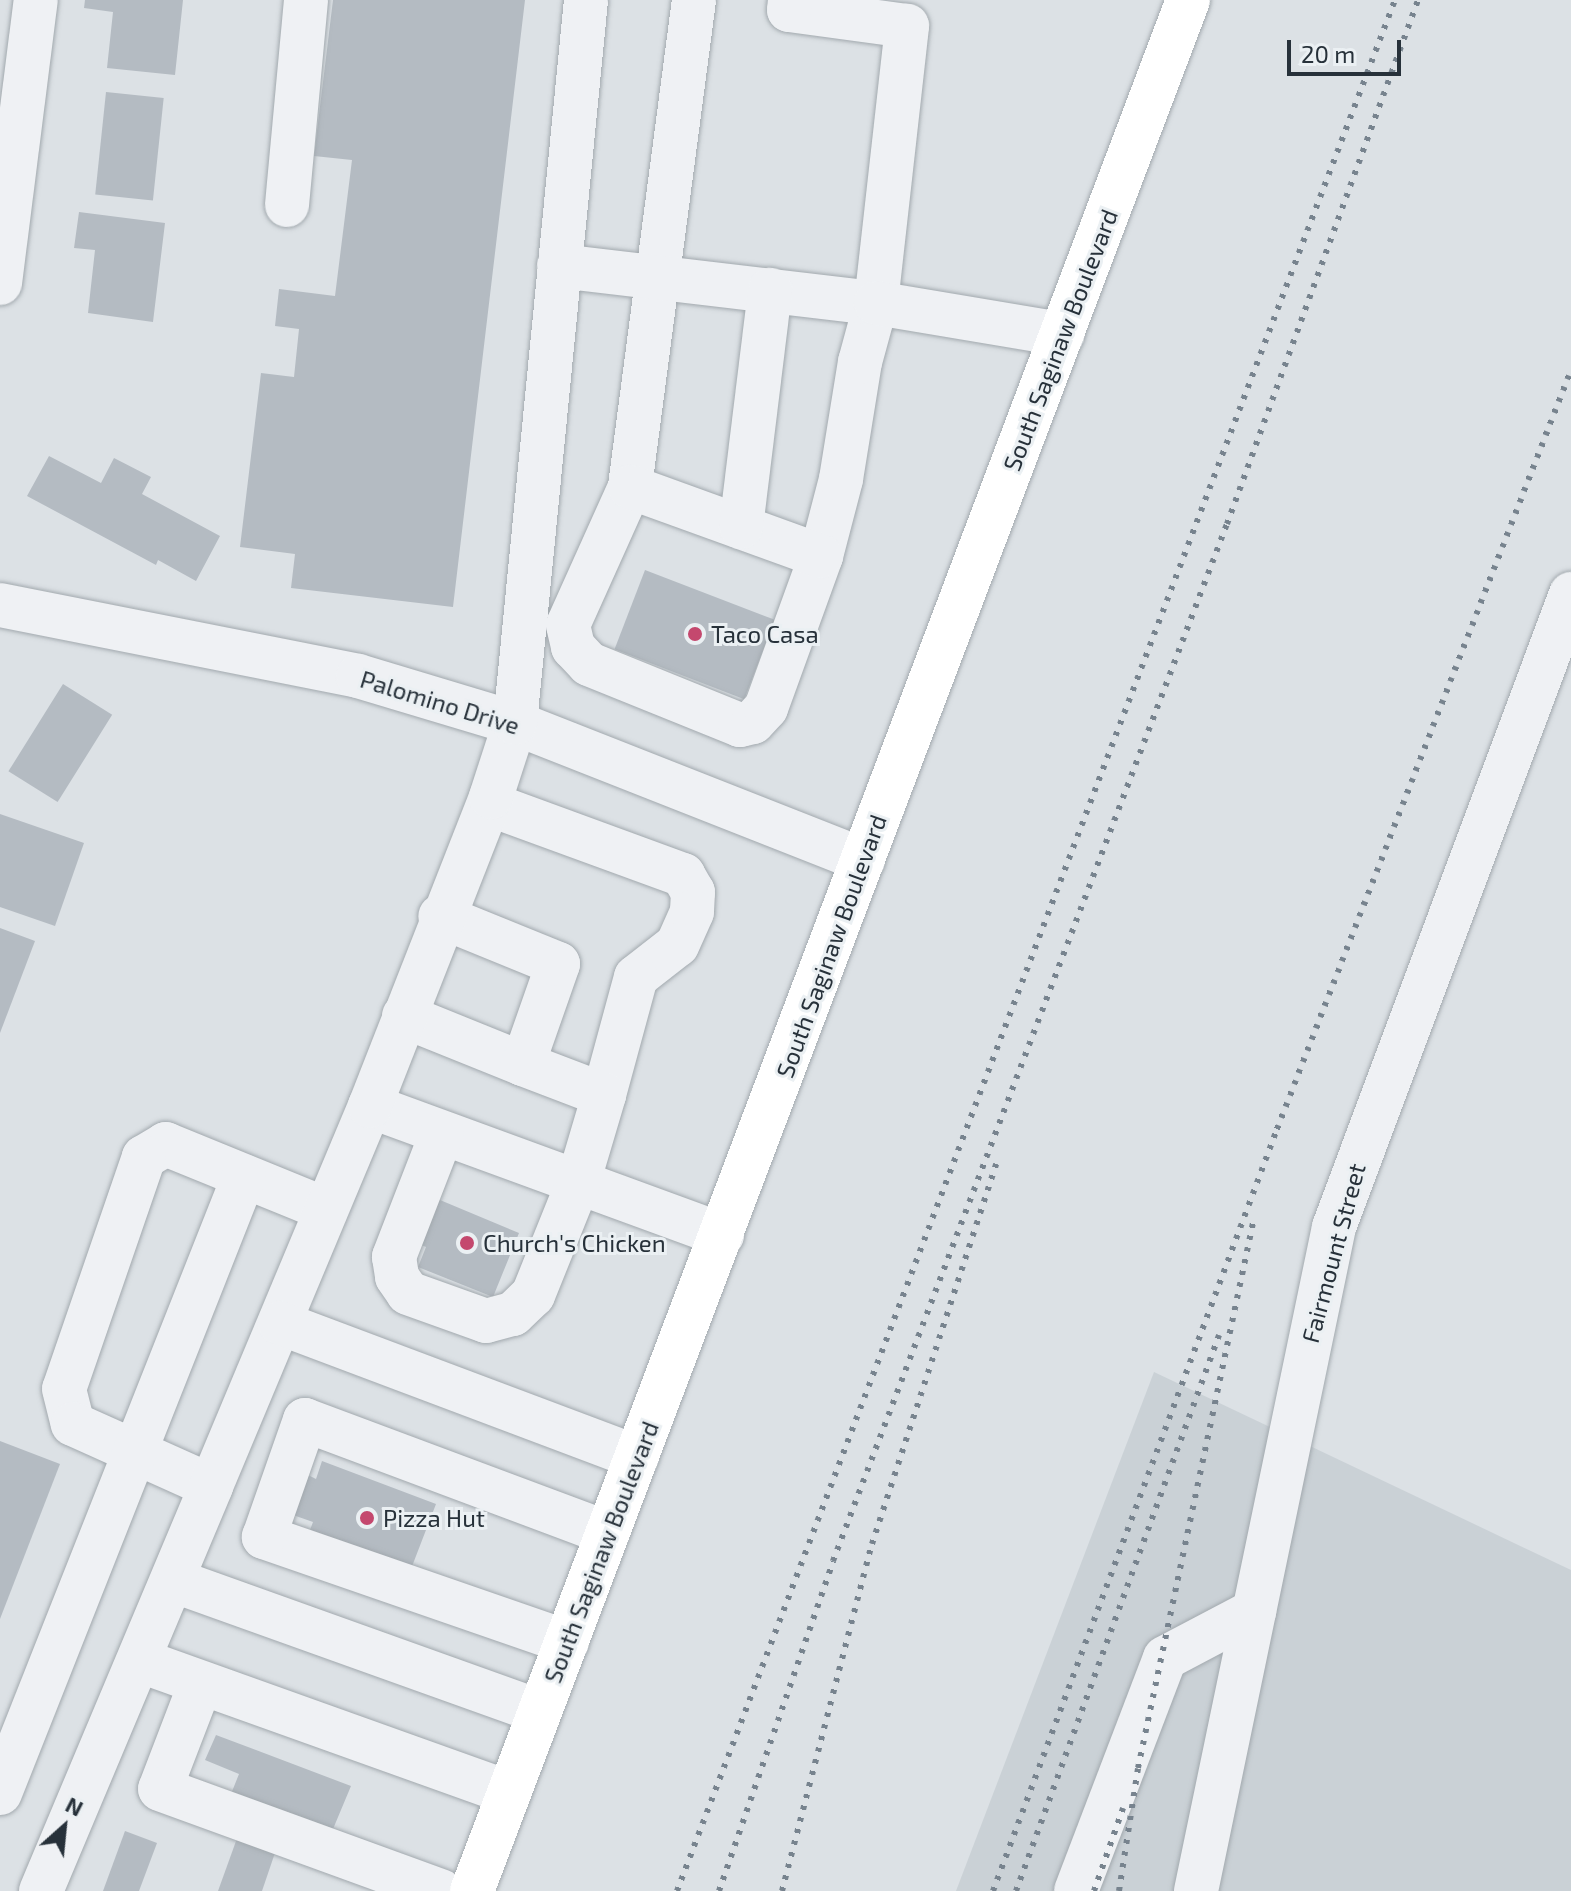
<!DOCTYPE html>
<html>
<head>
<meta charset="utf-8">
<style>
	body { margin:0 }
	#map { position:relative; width:1571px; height:1891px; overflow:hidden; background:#dce1e5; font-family:"Exo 2",sans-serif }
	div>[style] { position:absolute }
	.built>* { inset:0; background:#cad1d6 }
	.building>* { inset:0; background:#b4bbc2; transform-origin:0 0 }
	.roads { filter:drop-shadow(0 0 2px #a2a9ae) drop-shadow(0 0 2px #a2a9ae) }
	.minor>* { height:44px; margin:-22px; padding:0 22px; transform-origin:22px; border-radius:22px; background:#eff1f4 }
	.major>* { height:44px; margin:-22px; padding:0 22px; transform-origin:22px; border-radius:22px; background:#fff }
	.rail>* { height:6px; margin-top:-3px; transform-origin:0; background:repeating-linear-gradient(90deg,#77838e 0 4px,transparent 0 12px) }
	.dots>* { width:22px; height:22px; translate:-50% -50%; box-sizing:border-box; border:4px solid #ebf0f3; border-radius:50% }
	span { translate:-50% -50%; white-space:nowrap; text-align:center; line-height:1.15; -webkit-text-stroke:6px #ebf0f3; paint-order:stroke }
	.street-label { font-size:24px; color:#27313a }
	.poi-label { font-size:24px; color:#27313a }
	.left { translate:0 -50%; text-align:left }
	.north { position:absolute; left:24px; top:1787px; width:80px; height:80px; -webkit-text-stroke:6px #ebf0f3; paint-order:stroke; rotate:27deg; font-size:22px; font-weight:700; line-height:32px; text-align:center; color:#27313a }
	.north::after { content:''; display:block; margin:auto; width:28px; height:36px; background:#27313a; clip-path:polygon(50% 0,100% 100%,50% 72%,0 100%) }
	.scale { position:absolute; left:1287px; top:40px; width:114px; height:36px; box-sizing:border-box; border:4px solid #27313a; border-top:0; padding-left:10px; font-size:24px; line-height:28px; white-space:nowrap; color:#27313a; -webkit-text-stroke:6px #ebf0f3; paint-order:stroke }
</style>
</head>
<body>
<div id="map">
	<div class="built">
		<i style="clip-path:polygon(1154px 1372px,1571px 1570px,1571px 1891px,956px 1891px)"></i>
	</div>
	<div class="building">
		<i style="clip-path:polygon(85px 0,183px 0,175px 75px,107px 68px,113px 12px,84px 8px)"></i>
		<i style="clip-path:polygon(333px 0,525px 0,453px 607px,291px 588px,295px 554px,240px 547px,261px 373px,294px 377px,299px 329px,275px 326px,279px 289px,335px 296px,352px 160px,314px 156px)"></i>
		<i style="left:106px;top:92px;width:58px;height:103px;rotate:6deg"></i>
		<i style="clip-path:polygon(79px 212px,165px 223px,153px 322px,88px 313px,95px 250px,74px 248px)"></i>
		<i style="clip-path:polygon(49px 456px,101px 483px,114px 458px,151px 477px,142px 494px,220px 536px,196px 581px,158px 560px,156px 565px,27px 496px)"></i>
		<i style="left:645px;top:570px;width:139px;height:85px;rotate:21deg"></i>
		<i style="left:63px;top:684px;width:58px;height:103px;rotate:32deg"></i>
		<i style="clip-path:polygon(0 814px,84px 843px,55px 926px,0 907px)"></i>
		<i style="clip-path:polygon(0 928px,35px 941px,0 1033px)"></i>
		<i style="clip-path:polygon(428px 1195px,519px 1233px,493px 1297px,418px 1267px,426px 1247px,410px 1240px)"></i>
		<i style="clip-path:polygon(0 1441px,60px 1464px,0 1619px)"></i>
		<i style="clip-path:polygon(322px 1461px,436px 1504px,411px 1569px,307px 1538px,313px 1522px,293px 1515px,308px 1475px,316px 1479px)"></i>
		<i style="clip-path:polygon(216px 1735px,351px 1786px,328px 1841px,229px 1799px,239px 1774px,205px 1760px)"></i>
		<i style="clip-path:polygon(240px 1830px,278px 1844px,262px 1891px,218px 1891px)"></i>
		<i style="clip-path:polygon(125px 1831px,157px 1843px,139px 1891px,103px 1891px)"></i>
	</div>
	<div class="roads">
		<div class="minor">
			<i style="left:694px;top:0;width:491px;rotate:97.5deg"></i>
			<i style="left:630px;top:487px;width:151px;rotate:114.2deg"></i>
			<i style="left:568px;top:625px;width:23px;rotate:77deg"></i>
			<i style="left:573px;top:647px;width:23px;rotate:47deg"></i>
			<i style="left:589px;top:664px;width:163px;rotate:22deg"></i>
			<i style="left:740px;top:725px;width:13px;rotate:-13deg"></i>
			<i style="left:753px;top:722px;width:19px;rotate:-47deg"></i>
			<i style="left:766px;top:708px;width:162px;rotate:-70.1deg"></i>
			<i style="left:821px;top:556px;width:80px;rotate:-75.4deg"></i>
			<i style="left:841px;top:479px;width:119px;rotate:-80.8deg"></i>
			<i style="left:860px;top:362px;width:61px;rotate:-74.8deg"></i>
			<i style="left:876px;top:303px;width:279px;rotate:-83.6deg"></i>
			<i style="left:907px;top:26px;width:119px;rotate:-172.3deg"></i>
			<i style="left:789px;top:10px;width:10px;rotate:-84deg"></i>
			<i style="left:287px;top:205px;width:206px;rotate:-84.7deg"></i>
			<i style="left:559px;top:266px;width:319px;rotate:6.7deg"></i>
			<i style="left:876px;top:303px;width:189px;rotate:9.5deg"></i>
			<i style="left:0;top:283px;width:285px;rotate:-82.8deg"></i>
			<i style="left:630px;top:487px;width:203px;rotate:19.9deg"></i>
			<i style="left:741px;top:527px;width:239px;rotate:-83deg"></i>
			<i style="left:0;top:605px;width:365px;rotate:11.2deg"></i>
			<i style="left:358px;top:676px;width:164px;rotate:16.7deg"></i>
			<i style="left:515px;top:723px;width:374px;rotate:21.5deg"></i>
			<i style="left:489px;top:804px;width:207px;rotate:20.1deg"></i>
			<i style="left:683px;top:875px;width:20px;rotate:60deg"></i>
			<i style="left:693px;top:892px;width:20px;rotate:93deg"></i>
			<i style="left:692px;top:912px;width:36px;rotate:114deg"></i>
			<i style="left:677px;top:945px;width:52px;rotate:142deg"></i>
			<i style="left:636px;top:977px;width:122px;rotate:105.2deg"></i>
			<i style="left:404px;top:1016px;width:128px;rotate:22deg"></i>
			<i style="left:523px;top:1064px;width:106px;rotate:-70.7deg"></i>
			<i style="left:558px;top:964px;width:127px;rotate:-157.9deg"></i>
			<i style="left:370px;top:1106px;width:375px;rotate:20.1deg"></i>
			<i style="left:442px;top:1133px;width:133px;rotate:111.2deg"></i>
			<i style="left:394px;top:1257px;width:20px;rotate:81deg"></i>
			<i style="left:397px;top:1277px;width:19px;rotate:55deg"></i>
			<i style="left:408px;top:1293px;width:83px;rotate:19.7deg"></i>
			<i style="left:486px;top:1321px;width:28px;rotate:-15deg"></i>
			<i style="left:513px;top:1314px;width:28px;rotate:-44deg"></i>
			<i style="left:533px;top:1295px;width:121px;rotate:-68.1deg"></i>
			<i style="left:578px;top:1183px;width:92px;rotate:-73.5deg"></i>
			<i style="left:604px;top:1095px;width:87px;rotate:-159.1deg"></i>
			<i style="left:325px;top:1209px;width:172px;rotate:-157.8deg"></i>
			<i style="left:166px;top:1144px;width:26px;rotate:149deg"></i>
			<i style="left:144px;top:1157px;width:245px;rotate:109deg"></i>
			<i style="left:64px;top:1389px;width:36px;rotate:76deg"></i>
			<i style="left:73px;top:1424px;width:151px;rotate:24.2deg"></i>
			<i style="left:211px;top:1486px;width:412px;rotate:-67.3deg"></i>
			<i style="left:370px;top:1106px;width:332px;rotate:-68.6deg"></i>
			<i style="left:491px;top:797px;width:78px;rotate:-72deg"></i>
			<i style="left:515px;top:723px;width:726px;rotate:-84.39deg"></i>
			<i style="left:280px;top:1323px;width:381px;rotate:20.6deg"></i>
			<i style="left:175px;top:1581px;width:387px;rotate:19.7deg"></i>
			<i style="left:567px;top:1642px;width:321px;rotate:-160.9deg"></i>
			<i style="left:264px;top:1537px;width:124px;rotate:-70.7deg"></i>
			<i style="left:305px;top:1420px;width:323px;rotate:20.5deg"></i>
			<i style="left:141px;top:1661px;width:391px;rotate:19.7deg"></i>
			<i style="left:200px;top:1685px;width:111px;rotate:111deg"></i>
			<i style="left:160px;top:1789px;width:299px;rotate:20deg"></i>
			<i style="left:0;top:1793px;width:663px;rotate:-68.42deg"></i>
			<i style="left:41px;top:1891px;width:439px;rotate:-67.2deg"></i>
			<i style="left:1076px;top:1891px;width:249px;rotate:-69.1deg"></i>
			<i style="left:1165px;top:1658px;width:101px;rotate:-27.8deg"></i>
			<i style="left:1196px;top:1891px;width:678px;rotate:-78.26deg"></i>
			<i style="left:1334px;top:1227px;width:676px;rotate:-69.47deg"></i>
		</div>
		<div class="major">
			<i style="left:472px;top:1891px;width:2022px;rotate:-69.26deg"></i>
		</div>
	</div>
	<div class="rail">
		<i style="left:677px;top:1891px;width:2023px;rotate:-69.21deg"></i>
		<i style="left:719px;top:1891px;width:349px;rotate:-70.9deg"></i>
		<i style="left:833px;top:1561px;width:1109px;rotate:-69.2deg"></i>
		<i style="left:1227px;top:524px;width:558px;rotate:-69.97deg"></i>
		<i style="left:782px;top:1891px;width:358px;rotate:-75.5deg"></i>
		<i style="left:872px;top:1544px;width:400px;rotate:-71.9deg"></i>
		<i style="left:993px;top:1891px;width:813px;rotate:-69.56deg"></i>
		<i style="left:1277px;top:1129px;width:814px;rotate:-68.83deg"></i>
		<i style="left:1016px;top:1891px;width:592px;rotate:-69.94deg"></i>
		<i style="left:1094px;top:1891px;width:88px;rotate:-70.7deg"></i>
		<i style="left:1119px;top:1891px;width:124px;rotate:-81.2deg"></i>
		<i style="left:1138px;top:1768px;width:562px;rotate:-78.09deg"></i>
	</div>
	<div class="dots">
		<i style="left:695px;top:634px;background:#c4486e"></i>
		<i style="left:467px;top:1243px;background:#c4486e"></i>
		<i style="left:367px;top:1518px;background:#c4486e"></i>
	</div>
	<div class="street-label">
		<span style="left:1060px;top:340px;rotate:-69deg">South Saginaw Boulevard</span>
		<span style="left:440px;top:702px;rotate:17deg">Palomino Drive</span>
		<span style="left:831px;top:946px;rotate:-70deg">South Saginaw Boulevard</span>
		<span style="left:1333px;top:1253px;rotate:-75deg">Fairmount Street</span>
		<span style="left:601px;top:1552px;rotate:-69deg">South Saginaw Boulevard</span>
	</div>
	<div class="poi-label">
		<span class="left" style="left:711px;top:634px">Taco Casa</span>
		<span class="left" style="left:483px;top:1243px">Church's Chicken</span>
		<span class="left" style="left:383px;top:1518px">Pizza Hut</span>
	</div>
	<div class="north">N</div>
	<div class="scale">20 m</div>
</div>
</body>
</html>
